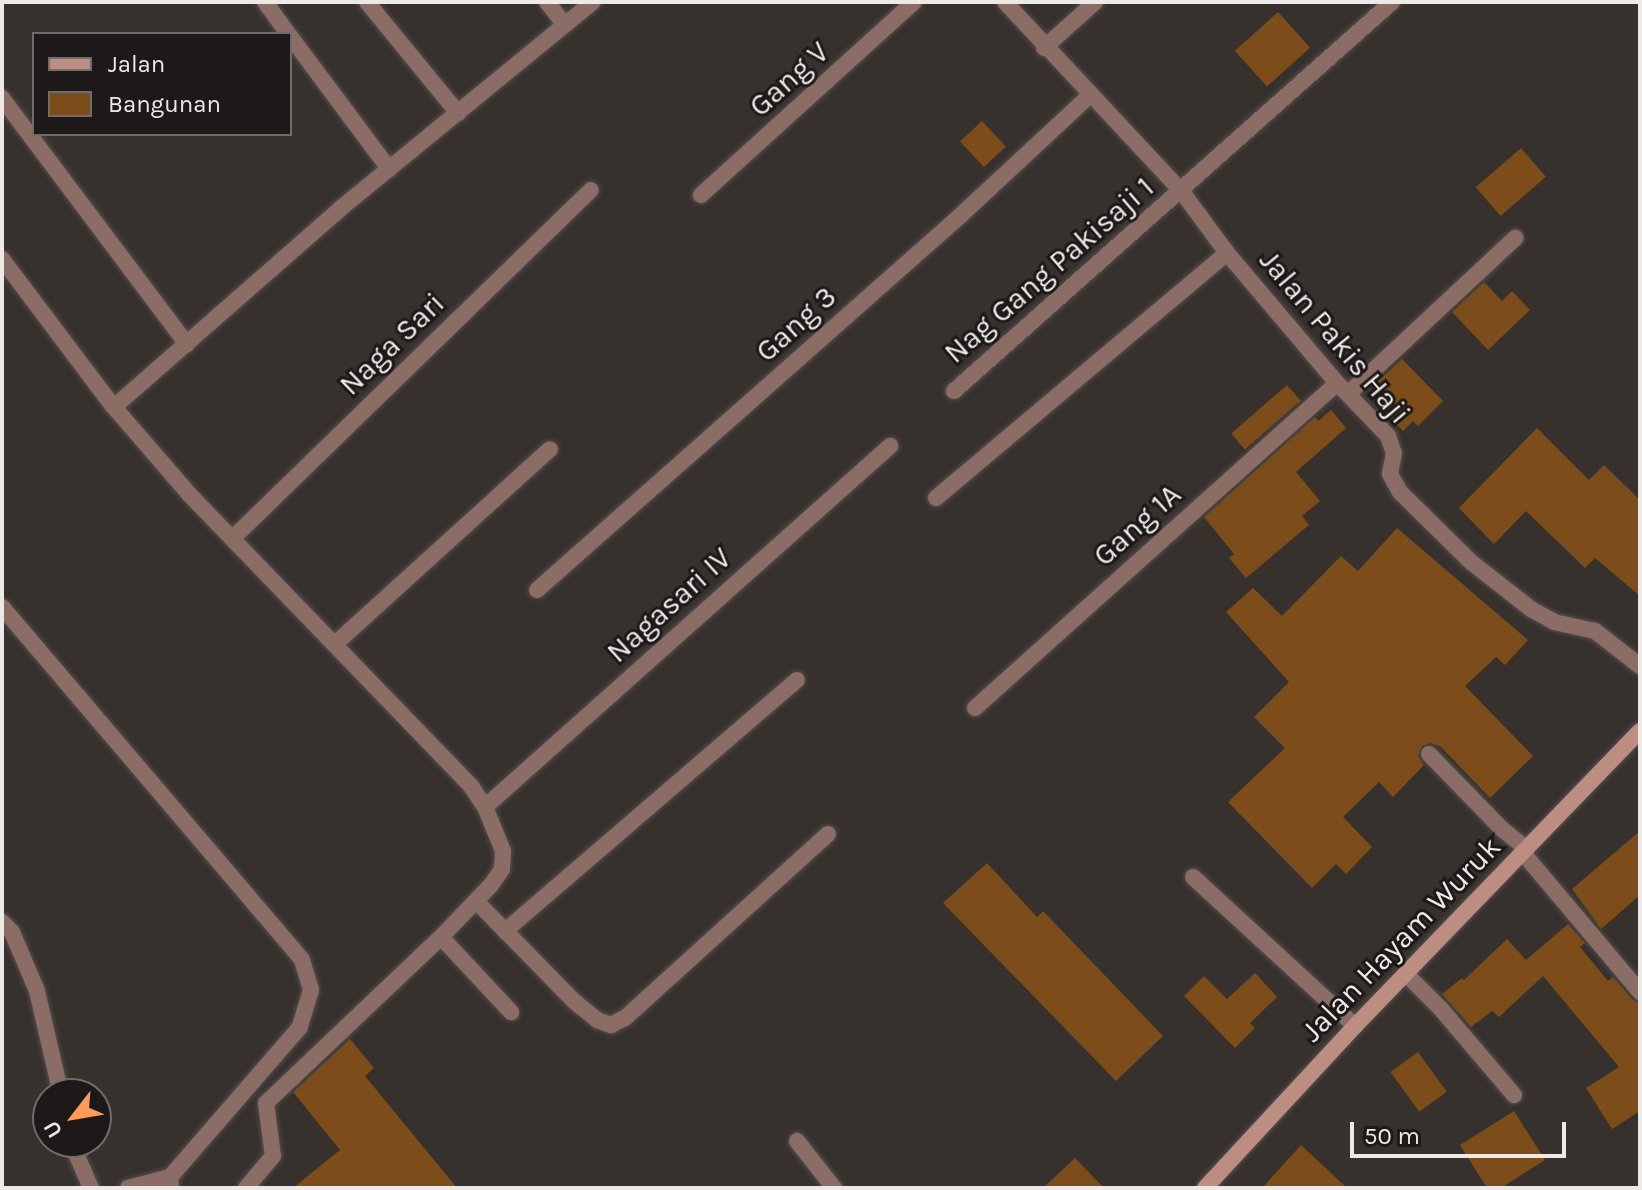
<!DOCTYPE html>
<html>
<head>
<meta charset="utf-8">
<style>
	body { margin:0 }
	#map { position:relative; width:1642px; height:1190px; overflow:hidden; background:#37312e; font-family:Karla,sans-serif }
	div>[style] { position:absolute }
	.building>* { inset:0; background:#7c4d1a; transform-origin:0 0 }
	.roads { filter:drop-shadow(0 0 2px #544e4c) drop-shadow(0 0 2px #544e4c) }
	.lane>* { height:16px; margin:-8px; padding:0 8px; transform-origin:8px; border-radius:8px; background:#8b6d65 }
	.street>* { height:16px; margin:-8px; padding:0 8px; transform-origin:8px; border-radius:8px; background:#8b6d65 }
	.secondary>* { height:16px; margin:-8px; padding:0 8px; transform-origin:8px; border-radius:8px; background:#bd8d81 }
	span { translate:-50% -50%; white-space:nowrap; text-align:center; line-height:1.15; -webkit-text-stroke:6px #1c1918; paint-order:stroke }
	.street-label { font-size:30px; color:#ede9e7 }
	.frame { position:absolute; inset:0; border:4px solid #ede9e7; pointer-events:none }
	.legend { position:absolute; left:32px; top:32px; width:260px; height:104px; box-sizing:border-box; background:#1c1918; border:2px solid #706c6b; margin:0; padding:10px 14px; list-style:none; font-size:24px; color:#ede9e7 }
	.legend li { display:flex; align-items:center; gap:16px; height:40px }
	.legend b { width:40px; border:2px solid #706c6b }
	.north { position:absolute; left:32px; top:1078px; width:80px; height:80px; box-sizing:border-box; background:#1c1918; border:2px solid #706c6b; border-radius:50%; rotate:239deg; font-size:22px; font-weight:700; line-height:32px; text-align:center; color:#ede9e7 }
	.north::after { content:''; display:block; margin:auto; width:28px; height:36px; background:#fe9b58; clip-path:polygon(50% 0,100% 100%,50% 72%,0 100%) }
	.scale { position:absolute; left:1350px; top:1122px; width:216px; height:36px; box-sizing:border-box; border:4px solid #ede9e7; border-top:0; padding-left:10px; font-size:24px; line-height:28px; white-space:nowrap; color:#ede9e7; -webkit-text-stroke:6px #1c1918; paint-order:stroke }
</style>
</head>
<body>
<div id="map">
	<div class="building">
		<i style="left:1278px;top:12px;width:48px;height:58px;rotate:48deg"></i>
		<i style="left:982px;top:121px;width:35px;height:30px;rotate:47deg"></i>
		<i style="left:1521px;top:148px;width:38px;height:60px;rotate:49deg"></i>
		<i style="clip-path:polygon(1484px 282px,1502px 301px,1512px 291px,1530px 310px,1488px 350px,1452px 312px)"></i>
		<i style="clip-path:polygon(1402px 359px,1443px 401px,1418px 426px,1413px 421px,1403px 431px,1375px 402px,1385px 393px,1376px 383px)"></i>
		<i style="left:1287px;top:385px;width:21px;height:74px;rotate:49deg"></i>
		<i style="clip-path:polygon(1331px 410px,1346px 428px,1296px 472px,1320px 501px,1302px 516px,1309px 525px,1246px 578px,1229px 558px,1234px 554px,1204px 517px,1315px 417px,1318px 421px)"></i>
		<i style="clip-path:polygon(1537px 428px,1589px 480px,1604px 465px,1640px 500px,1640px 596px,1595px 558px,1585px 568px,1526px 511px,1494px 544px,1459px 508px)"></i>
		<i style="clip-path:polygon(1397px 528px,1528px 640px,1505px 665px,1496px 657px,1465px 686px,1533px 756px,1490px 798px,1441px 747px,1431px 743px,1422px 746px,1418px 756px,1424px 765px,1393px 797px,1379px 782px,1343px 817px,1372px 847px,1346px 874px,1336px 864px,1312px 888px,1228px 802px,1285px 748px,1254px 717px,1289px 682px,1226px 612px,1253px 588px,1282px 616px,1341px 556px,1358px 571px)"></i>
		<i style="clip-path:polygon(1640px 831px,1640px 895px,1601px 929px,1572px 889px)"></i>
		<i style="clip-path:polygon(987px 863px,1037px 917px,1043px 911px,1163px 1036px,1116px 1081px,943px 903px)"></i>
		<i style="clip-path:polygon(1568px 924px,1585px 943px,1580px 947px,1608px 981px,1613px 977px,1632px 999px,1640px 1003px,1640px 1111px,1612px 1129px,1586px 1088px,1619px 1067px,1543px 976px,1499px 1017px,1492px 1011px,1471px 1027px,1442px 994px,1462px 978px,1464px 980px,1507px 939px,1526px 960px)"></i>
		<i style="clip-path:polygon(1255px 973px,1277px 997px,1250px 1023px,1255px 1028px,1235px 1048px,1184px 996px,1204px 976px,1227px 999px)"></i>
		<i style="clip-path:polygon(350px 1039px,374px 1068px,365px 1076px,457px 1188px,293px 1188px,340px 1150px,293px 1092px)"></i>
		<i style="left:1418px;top:1052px;width:49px;height:34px;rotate:54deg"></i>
		<i style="clip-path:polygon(1514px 1111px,1545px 1160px,1501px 1188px,1487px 1188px,1460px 1145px)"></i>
		<i style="clip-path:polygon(1301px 1145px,1347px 1188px,1262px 1188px)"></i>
		<i style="clip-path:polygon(1075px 1158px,1104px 1188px,1043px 1188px)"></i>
	</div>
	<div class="roads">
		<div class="lane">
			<i style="left:936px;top:498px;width:380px;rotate:-40.1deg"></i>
			<i style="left:1429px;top:754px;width:105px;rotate:45.8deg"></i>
			<i style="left:1502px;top:829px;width:32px;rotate:39deg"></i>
			<i style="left:1523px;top:853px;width:182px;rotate:49.9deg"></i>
			<i style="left:1406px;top:974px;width:49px;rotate:45deg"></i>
			<i style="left:1441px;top:1009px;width:113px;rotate:49.7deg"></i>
		</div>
		<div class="street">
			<i style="left:265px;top:2px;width:39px;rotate:54deg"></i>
			<i style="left:367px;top:2px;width:144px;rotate:50.7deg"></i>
			<i style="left:547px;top:2px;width:28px;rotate:52deg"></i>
			<i style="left:1005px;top:2px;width:260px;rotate:47deg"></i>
			<i style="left:1182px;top:192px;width:76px;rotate:53.6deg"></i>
			<i style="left:1227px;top:253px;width:170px;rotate:49.8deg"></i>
			<i style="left:1337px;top:383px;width:74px;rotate:46.1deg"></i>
			<i style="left:1388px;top:436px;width:18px;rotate:71deg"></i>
			<i style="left:1394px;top:453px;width:21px;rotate:101deg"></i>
			<i style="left:1390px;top:474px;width:21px;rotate:61deg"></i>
			<i style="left:1400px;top:492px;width:100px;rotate:44.6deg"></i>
			<i style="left:1471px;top:562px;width:76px;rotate:38.1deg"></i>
			<i style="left:1531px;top:609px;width:26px;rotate:29deg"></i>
			<i style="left:1554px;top:622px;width:42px;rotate:12.4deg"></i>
			<i style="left:1595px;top:631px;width:57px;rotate:37.9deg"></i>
			<i style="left:290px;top:36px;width:166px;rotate:53.3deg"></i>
			<i style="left:1044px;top:48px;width:69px;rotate:-42deg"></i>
			<i style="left:2px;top:98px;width:308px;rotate:53.1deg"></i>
			<i style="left:701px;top:195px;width:287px;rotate:-42.2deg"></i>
			<i style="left:2px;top:259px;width:183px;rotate:53deg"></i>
			<i style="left:954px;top:391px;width:586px;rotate:-41.61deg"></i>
			<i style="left:1348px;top:394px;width:229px;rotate:-43deg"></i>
			<i style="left:233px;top:538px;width:499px;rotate:-44.2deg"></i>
			<i style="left:537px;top:590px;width:565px;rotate:-41.48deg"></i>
			<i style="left:960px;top:216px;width:176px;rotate:-42.9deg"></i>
			<i style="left:2px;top:607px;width:463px;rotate:49.6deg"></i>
			<i style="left:302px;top:960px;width:31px;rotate:73deg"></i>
			<i style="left:311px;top:990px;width:39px;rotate:107deg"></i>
			<i style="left:300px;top:1027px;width:198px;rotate:130.9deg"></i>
			<i style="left:170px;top:1177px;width:11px;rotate:85deg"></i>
			<i style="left:335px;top:644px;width:290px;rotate:-42.2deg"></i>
			<i style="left:975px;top:708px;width:486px;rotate:-41.9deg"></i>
			<i style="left:485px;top:807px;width:543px;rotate:-41.71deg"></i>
			<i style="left:1193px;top:877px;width:220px;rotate:42.6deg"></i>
			<i style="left:476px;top:901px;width:141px;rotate:45.6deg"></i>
			<i style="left:575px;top:1002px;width:28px;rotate:39deg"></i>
			<i style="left:597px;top:1020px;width:15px;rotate:20deg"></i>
			<i style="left:611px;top:1025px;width:16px;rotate:-27deg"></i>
			<i style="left:625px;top:1018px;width:274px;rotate:-42.2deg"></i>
			<i style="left:2px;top:922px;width:14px;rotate:45deg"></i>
			<i style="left:12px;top:932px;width:64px;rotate:67deg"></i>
			<i style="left:37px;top:991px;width:106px;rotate:76.9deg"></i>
			<i style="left:505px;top:931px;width:385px;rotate:-40.7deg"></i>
			<i style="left:441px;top:937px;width:103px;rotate:47deg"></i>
			<i style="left:797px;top:1141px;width:60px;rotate:51.8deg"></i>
			<i style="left:71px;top:1142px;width:50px;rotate:66.5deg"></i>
			<i style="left:128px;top:1188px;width:43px;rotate:-14.7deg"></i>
			<i style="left:246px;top:1188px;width:42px;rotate:-49.8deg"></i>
			<i style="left:273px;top:1156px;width:53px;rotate:-97.5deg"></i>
			<i style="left:266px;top:1103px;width:241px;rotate:-43.5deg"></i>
			<i style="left:441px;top:937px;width:72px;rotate:-46.1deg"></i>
			<i style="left:491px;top:885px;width:19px;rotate:-55deg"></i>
			<i style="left:502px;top:869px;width:18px;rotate:-87deg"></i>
			<i style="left:503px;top:851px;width:48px;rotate:-112.2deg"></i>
			<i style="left:485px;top:807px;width:25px;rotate:-124deg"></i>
			<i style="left:471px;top:786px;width:406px;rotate:-134deg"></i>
			<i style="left:189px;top:494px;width:115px;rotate:-130.8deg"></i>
			<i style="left:114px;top:407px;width:302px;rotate:-41.2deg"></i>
			<i style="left:341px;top:208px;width:325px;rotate:-39.3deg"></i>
		</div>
		<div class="secondary">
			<i style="left:1205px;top:1188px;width:221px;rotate:-47.2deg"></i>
			<i style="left:1355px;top:1026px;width:410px;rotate:-46deg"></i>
		</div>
	</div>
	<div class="street-label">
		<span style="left:789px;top:79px;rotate:-42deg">Gang V</span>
		<span style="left:1049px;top:270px;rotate:-41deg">Nag Gang Pakisaji 1</span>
		<span style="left:796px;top:324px;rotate:-42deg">Gang 3</span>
		<span style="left:1335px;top:337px;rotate:50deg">Jalan Pakis Haji</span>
		<span style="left:392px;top:344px;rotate:-44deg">Naga Sari</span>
		<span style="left:1137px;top:525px;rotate:-42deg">Gang 1A</span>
		<span style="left:669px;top:605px;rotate:-42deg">Nagasari IV</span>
		<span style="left:1401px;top:939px;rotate:-46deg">Jalan Hayam Wuruk</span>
	</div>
	<div class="frame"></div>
	<ul class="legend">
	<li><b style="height:10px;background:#bd8d81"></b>Jalan</li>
	<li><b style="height:22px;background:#7c4d1a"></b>Bangunan</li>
	</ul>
	<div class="north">U</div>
	<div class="scale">50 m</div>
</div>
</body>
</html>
